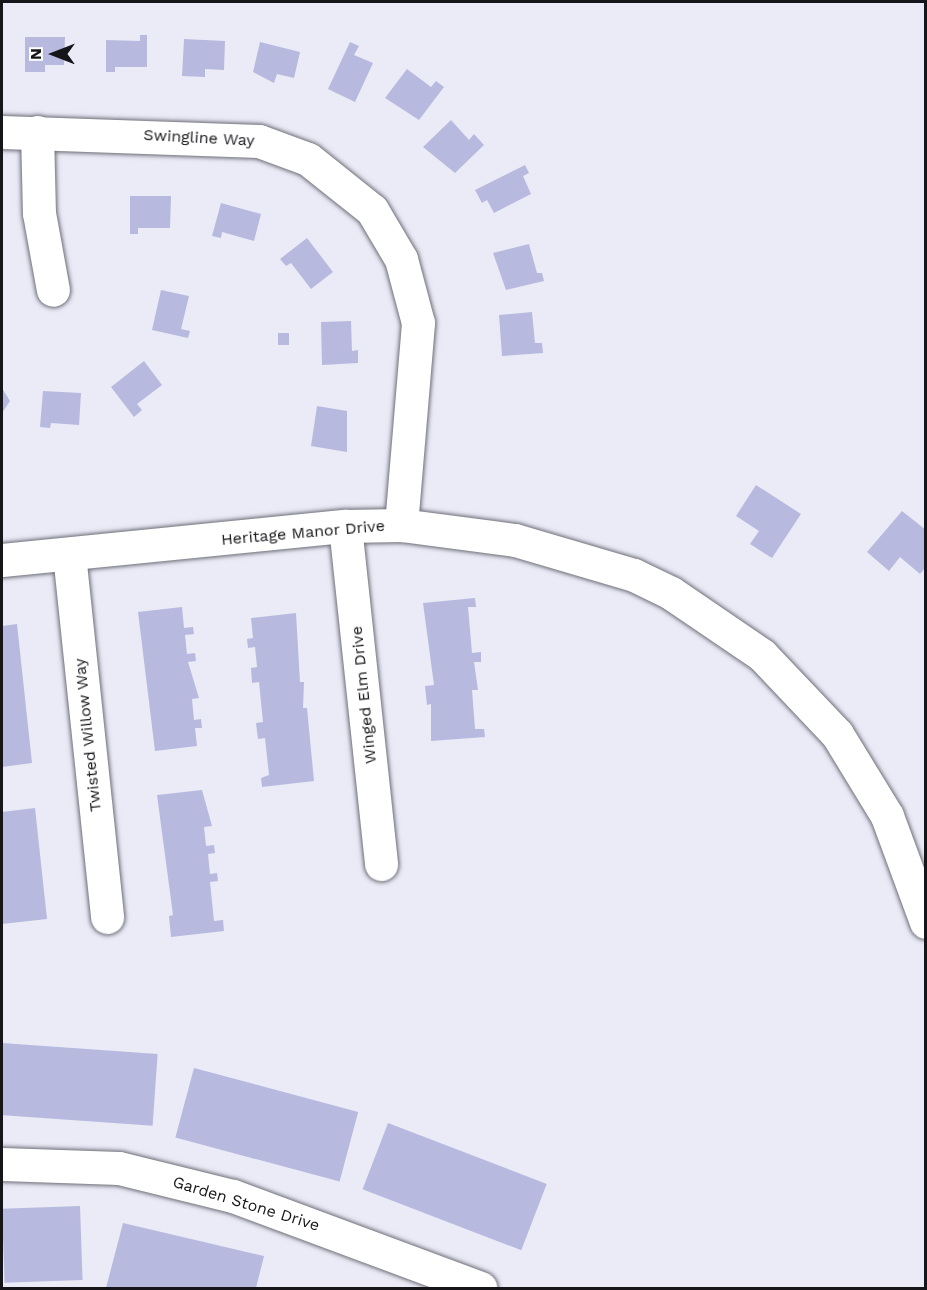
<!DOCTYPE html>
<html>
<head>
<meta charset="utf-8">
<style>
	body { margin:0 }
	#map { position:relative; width:927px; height:1290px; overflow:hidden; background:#eaebf7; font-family:"Work Sans",sans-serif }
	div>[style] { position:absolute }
	.building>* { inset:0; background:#b7bade; transform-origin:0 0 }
	.roads { filter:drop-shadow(0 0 2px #6e6f78) drop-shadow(0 0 2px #6e6f78) }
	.minor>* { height:33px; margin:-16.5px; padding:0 16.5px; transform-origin:16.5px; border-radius:16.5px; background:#fff }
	span { translate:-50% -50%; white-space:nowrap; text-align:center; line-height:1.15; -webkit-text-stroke:4.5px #fff; paint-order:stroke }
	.street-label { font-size:16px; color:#16161a }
	.frame { position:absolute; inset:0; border:3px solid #16161a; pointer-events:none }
	.north { position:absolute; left:24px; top:24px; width:60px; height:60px; -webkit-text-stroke:4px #fff; paint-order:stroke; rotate:270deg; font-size:16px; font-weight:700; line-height:24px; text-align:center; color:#16161a }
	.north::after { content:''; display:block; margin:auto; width:21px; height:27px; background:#16161a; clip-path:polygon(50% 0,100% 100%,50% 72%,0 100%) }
</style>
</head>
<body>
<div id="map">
	<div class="building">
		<i style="clip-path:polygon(140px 35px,147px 35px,147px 67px,115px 67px,115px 72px,106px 72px,106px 40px,140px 41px)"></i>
		<i style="clip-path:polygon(25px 37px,65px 37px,64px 65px,45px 65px,45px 72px,25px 72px)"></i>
		<i style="clip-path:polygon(184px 39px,225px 41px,224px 70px,205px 69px,205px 77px,182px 76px)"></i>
		<i style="clip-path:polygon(260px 42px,300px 52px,294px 78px,277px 74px,274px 83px,253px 72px)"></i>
		<i style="clip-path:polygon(350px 42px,359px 46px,354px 55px,373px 63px,355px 102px,328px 89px)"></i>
		<i style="clip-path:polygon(407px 69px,431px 87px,436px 81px,444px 87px,419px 120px,385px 98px)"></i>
		<i style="clip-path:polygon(451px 120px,469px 140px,474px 134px,484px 145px,455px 173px,423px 147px)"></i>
		<i style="clip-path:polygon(525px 165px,529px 173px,523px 176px,531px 194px,494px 213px,487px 200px,482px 203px,475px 190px)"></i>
		<i style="clip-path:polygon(130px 196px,171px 196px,170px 228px,138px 228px,138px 234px,130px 234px)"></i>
		<i style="clip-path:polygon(221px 203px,261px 214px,254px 241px,222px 232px,221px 238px,212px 236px)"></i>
		<i style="clip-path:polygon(307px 238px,333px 272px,311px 289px,291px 263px,286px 266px,280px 259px)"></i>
		<i style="clip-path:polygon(529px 244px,537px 273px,542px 273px,544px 281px,506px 290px,493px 253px)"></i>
		<i style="clip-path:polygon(161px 290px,189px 296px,181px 329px,190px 331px,188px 338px,152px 330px)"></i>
		<i style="clip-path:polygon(532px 312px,535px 343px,542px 343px,543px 353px,502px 356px,499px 315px)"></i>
		<i style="clip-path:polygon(351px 321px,352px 351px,358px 350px,358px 363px,322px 365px,321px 322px)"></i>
		<i style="left:278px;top:333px;width:11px;height:12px"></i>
		<i style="clip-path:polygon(144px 361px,162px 385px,137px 404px,142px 410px,134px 417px,111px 387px)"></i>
		<i style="clip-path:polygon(2px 388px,10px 401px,2px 413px)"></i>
		<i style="clip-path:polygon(43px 391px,81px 393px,79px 425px,51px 423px,50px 428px,40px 427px)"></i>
		<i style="clip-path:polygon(317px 406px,347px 411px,347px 452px,311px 446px)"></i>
		<i style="clip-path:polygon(756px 485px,801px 514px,772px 558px,750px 544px,759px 531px,736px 516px)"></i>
		<i style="clip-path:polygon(902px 511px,926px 530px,926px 567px,920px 574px,900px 557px,889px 571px,867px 552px)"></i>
		<i style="clip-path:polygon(475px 598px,476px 607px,468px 607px,472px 653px,481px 652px,481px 662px,474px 662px,478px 690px,472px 690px,475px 729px,484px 729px,485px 737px,431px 741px,431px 704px,427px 705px,425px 686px,434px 685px,423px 603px)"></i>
		<i style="clip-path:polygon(182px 607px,184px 628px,193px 627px,194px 634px,185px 635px,187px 654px,195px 653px,196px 661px,188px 662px,199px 698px,192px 699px,194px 720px,201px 719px,202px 728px,195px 728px,197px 746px,155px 751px,138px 612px)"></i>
		<i style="clip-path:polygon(296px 613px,300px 682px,304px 682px,303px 708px,307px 708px,314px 781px,262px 787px,261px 778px,269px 775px,265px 738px,258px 739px,256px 723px,263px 722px,259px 682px,252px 683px,251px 668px,257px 667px,255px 647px,248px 648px,247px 639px,253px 638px,251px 618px)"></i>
		<i style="clip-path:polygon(17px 624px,32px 763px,2px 767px,2px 626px)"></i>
		<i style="clip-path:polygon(202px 790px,212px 826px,204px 827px,206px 846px,214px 845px,215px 853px,208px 854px,210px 874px,217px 873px,218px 881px,210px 882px,214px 921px,223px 920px,224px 931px,171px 937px,169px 916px,173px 915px,157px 795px)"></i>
		<i style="clip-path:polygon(35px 808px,47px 919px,2px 924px,2px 812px)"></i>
		<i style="left:2px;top:1043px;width:156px;height:72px;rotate:4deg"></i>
		<i style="left:194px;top:1068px;width:170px;height:72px;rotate:15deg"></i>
		<i style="left:388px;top:1123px;width:170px;height:71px;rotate:21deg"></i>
		<i style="left:80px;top:1206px;width:74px;height:78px;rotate:88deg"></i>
		<i style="clip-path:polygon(123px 1223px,264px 1256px,256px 1288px,106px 1288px)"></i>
	</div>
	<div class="roads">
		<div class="minor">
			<i style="left:2px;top:132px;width:257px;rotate:2deg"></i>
			<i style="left:259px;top:141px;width:52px;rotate:20.2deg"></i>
			<i style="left:308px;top:159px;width:82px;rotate:38.6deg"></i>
			<i style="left:372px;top:210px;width:57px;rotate:59.4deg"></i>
			<i style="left:401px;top:259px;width:66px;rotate:75.1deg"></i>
			<i style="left:418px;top:323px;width:203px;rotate:94.8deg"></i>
			<i style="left:37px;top:132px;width:81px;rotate:88.6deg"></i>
			<i style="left:39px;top:213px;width:78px;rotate:79.7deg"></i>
			<i style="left:345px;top:526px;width:340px;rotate:83.9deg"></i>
			<i style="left:69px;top:554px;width:365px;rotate:84deg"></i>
			<i style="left:2px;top:560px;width:345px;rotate:-5.7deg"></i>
			<i style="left:345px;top:526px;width:56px;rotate:-1deg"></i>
			<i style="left:401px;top:525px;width:115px;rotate:7.5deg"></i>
			<i style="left:515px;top:540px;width:124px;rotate:16.4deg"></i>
			<i style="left:634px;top:575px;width:41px;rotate:25.9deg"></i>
			<i style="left:671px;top:593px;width:110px;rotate:34.3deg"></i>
			<i style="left:762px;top:655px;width:109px;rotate:46.5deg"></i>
			<i style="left:837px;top:734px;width:96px;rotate:58.6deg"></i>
			<i style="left:887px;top:816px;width:113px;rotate:69.8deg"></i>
			<i style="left:2px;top:1164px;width:117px;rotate:2deg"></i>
			<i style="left:119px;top:1168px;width:117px;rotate:13.8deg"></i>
			<i style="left:233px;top:1196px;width:264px;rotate:20.4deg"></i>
		</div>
	</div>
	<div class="street-label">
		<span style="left:199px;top:138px;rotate:3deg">Swingline Way</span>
		<span style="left:303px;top:533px;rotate:-5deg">Heritage Manor Drive</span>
		<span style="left:364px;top:695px;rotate:-96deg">Winged Elm Drive</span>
		<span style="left:88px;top:735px;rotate:-96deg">Twisted Willow Way</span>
		<span style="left:246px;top:1204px;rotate:17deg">Garden Stone Drive</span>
	</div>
	<div class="frame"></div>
	<div class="north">N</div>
</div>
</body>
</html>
